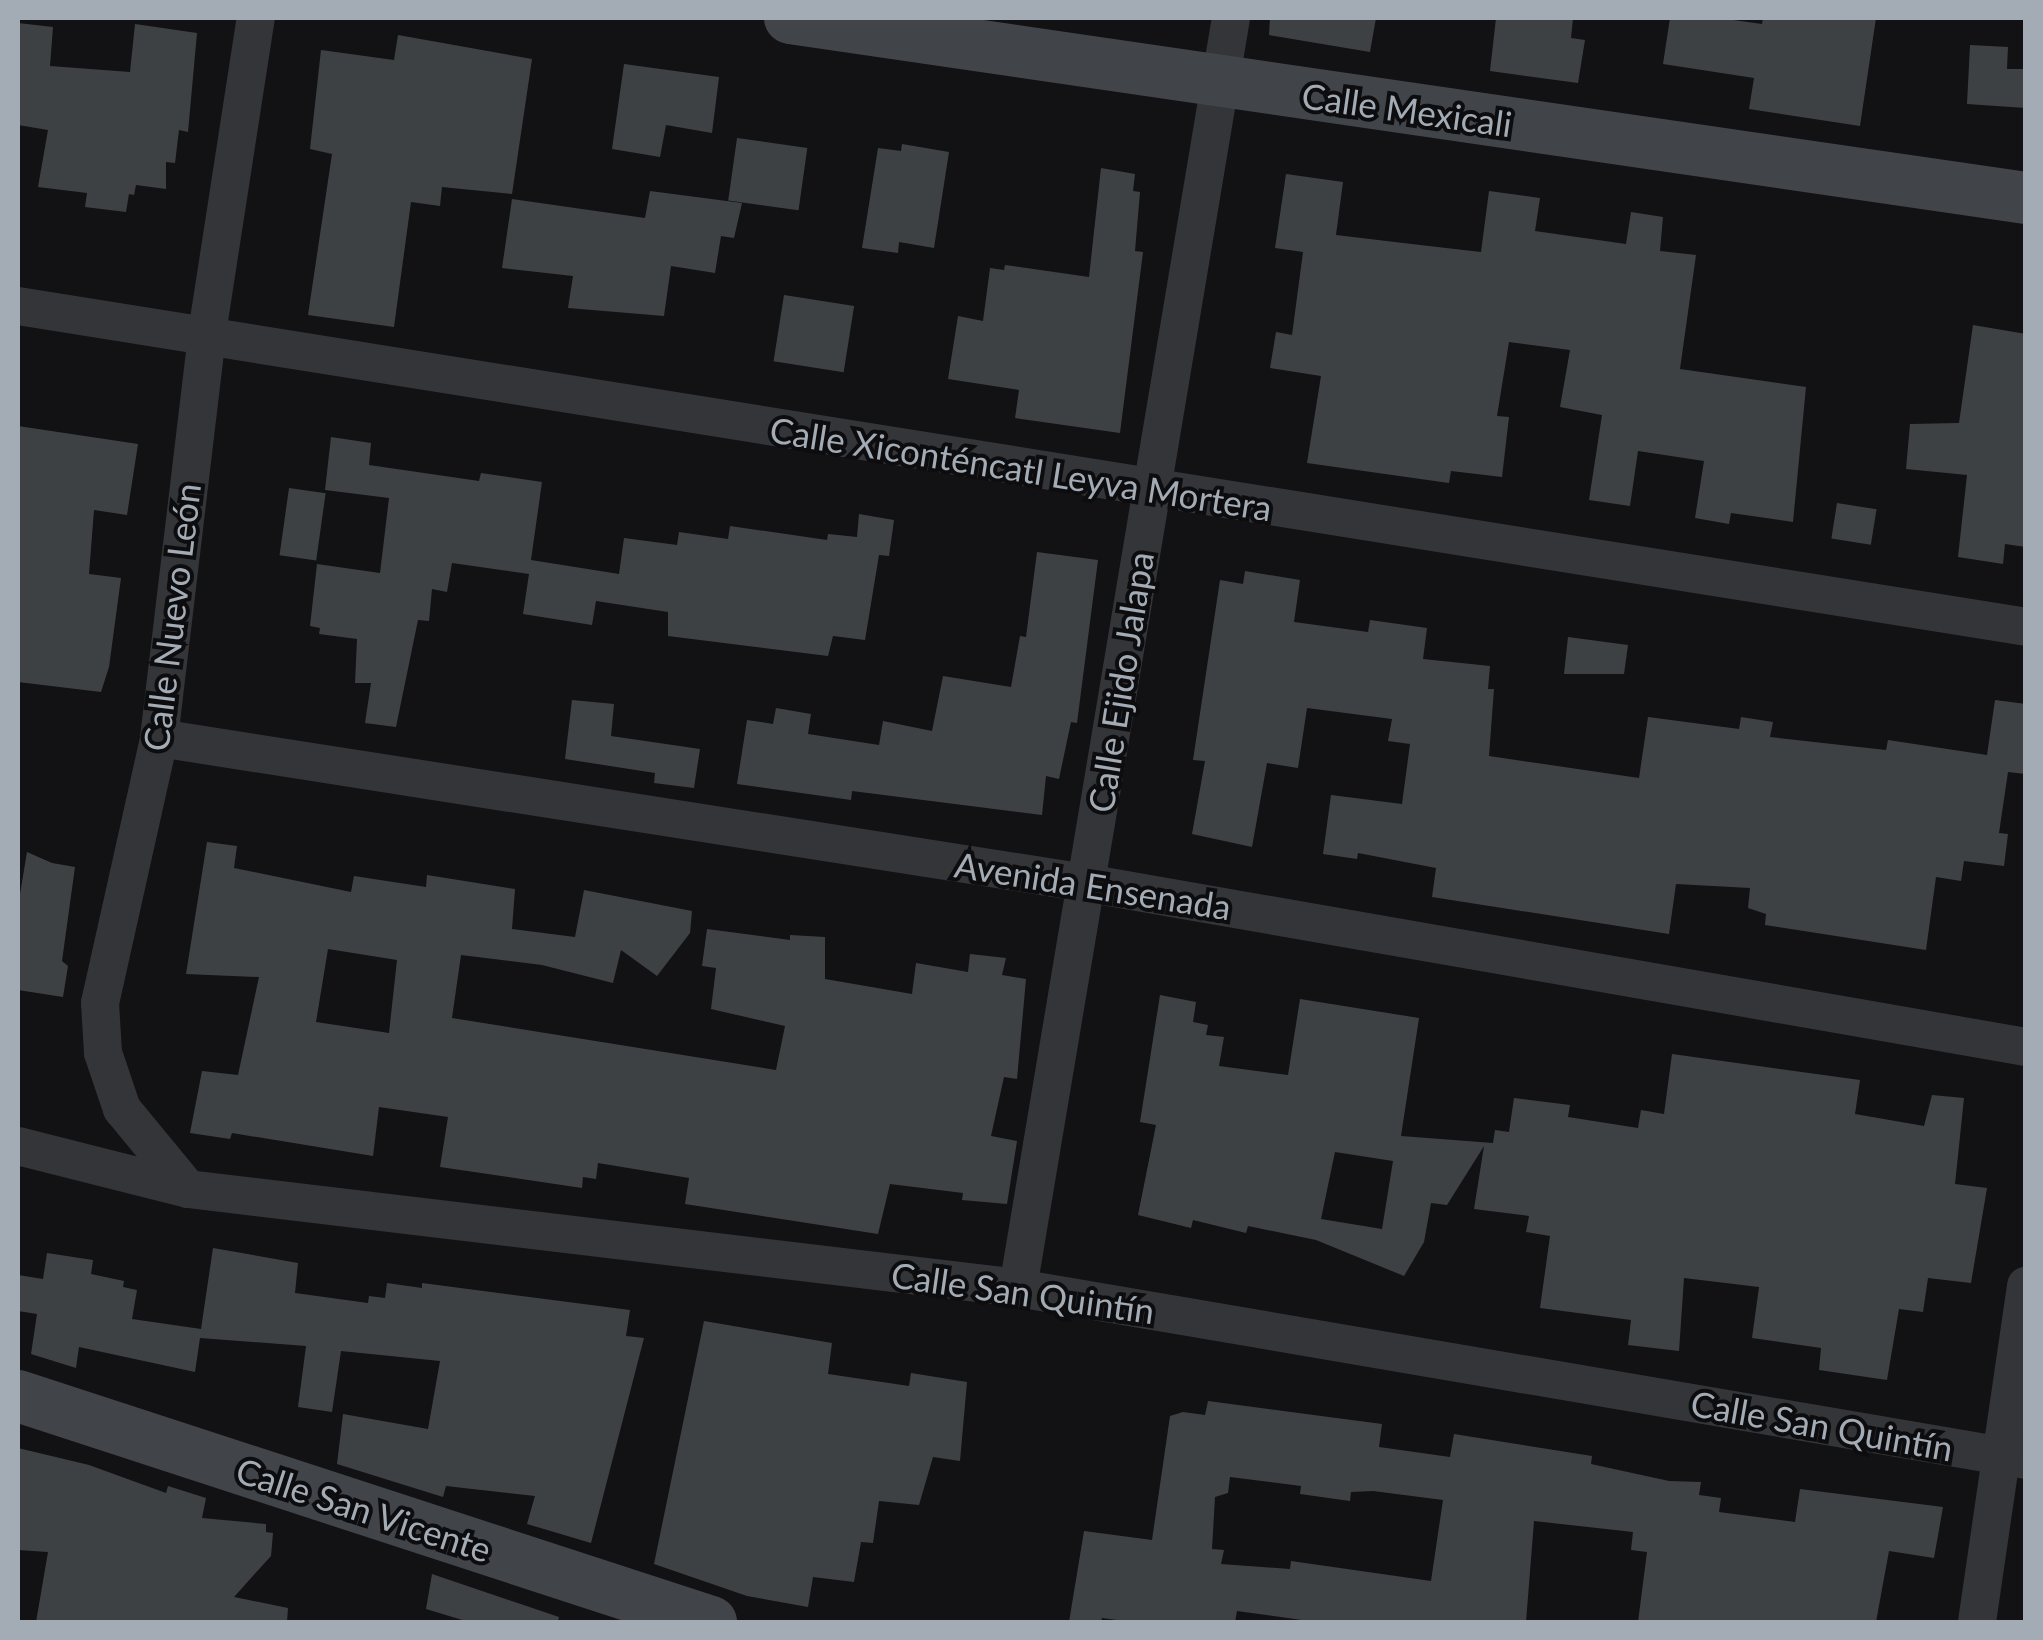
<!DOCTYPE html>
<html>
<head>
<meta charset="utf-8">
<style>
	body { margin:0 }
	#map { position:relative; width:2043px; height:1640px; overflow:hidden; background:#121214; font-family:Lato,sans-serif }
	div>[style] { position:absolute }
	.building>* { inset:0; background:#3e4144; transform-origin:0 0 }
	.street>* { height:38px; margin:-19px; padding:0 19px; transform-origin:19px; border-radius:19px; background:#333539 }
	.secondary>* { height:52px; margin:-26px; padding:0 26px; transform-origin:26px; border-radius:26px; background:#414449 }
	span { translate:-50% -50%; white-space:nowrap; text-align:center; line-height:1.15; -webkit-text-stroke:8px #0d0d0f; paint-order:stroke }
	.street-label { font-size:35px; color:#a3abb5 }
	.frame { position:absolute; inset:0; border:20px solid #a3abb5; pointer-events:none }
</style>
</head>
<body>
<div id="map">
	<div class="building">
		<i style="clip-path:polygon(1270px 18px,1376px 18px,1370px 52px,1269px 35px)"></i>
		<i style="clip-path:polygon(1496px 18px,1573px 18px,1571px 38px,1585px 40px,1578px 83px,1490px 71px)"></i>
		<i style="clip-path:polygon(1670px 18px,1719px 18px,1762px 24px,1763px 18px,1876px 18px,1860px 126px,1749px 109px,1754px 78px,1663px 64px)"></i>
		<i style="clip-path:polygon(18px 23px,53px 27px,50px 66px,130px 72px,135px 24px,197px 33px,188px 132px,179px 130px,175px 163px,166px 162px,166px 189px,136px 185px,134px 195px,129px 194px,126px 212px,85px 207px,87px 193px,38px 187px,48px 130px,18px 125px)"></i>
		<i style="clip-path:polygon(398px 35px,532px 59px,512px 194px,442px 187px,440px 206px,411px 202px,394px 327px,308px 315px,332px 154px,310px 149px,321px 50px,394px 60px)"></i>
		<i style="clip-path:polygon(1970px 45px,2008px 47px,2007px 69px,2026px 69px,2026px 108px,1967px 104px)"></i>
		<i style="clip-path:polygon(624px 64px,719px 77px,712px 133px,666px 125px,660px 157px,612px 149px)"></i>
		<i style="left:737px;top:138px;width:71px;height:63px;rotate:8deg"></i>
		<i style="clip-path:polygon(902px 144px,949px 152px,934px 248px,899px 242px,898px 253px,862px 248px,878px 148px,901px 151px)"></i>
		<i style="clip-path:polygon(1101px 168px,1135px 174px,1133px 191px,1140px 192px,1135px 251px,1143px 252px,1120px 433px,1015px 418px,1019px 390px,948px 379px,958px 316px,983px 321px,990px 268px,1004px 270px,1005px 265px,1089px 277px)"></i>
		<i style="clip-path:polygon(1286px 174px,1343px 182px,1336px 235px,1420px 245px,1481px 252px,1489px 191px,1540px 198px,1535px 231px,1626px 244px,1631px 212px,1663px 217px,1660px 251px,1696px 255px,1680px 369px,1806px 387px,1793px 522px,1731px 513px,1729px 524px,1695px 518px,1704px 461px,1638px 451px,1630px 506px,1589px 500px,1602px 415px,1560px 407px,1570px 350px,1509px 342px,1497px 416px,1509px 417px,1502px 477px,1451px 471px,1449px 483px,1307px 463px,1321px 376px,1270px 368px,1276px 332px,1292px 335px,1303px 252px,1275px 248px)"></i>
		<i style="clip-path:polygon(650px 191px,742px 203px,734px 238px,721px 236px,715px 273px,671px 266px,664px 316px,568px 308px,573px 276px,502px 268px,512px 199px,645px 218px)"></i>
		<i style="left:784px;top:295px;width:71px;height:67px;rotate:9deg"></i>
		<i style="clip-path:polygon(1973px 325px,2026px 334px,2026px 547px,2005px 544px,2003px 564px,1958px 557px,1967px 475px,1906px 469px,1910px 424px,1959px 423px)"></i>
		<i style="clip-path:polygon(18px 426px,138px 444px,127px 515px,94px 510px,89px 574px,121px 578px,109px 667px,101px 692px,18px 682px)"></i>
		<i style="clip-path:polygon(331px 437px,371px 443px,369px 465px,479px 481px,481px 473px,542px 482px,531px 560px,619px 574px,624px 538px,677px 545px,679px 532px,728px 539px,730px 526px,827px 540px,828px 534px,857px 537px,859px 514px,894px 520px,889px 556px,879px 555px,865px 640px,833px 636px,828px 656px,668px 636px,668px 612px,596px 601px,592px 625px,523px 614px,529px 574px,452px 563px,447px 592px,432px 589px,429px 621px,418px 620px,396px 727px,365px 723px,371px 683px,355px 683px,357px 639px,319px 634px,320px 628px,310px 626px,317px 564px,380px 573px,389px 498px,325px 490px)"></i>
		<i style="left:289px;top:488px;width:37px;height:68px;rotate:8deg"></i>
		<i style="left:1837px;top:503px;width:40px;height:36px;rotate:9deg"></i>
		<i style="clip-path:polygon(1037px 552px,1098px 560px,1077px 723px,1071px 722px,1059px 779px,1046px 776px,1042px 815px,852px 791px,851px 800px,737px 784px,747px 720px,773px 724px,776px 708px,811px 714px,808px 734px,879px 745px,883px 721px,932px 731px,943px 676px,1011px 687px,1020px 636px,1026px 637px)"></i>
		<i style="clip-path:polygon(1245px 571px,1300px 580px,1294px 622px,1368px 632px,1370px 620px,1427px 628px,1423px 659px,1490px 666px,1488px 689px,1494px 689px,1489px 756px,1639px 778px,1648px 717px,1739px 729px,1741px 717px,1773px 722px,1770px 737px,1886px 750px,1888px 740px,1987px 755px,1995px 700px,2026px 704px,2026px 774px,2008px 772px,1999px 833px,2008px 834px,2004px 866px,1964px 861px,1961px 881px,1936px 877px,1926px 950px,1765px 925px,1766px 914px,1748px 908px,1750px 888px,1676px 884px,1669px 934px,1432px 897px,1436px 868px,1358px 853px,1357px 859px,1323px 854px,1331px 795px,1402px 804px,1410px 744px,1388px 741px,1392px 719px,1307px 708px,1298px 768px,1267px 763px,1252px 847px,1192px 834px,1205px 761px,1193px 760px,1220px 580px,1243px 584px)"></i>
		<i style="clip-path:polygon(1568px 637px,1628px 645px,1624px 674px,1564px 674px)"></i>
		<i style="clip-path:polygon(572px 700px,614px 704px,611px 736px,700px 749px,694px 788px,654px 783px,655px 773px,565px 759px)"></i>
		<i style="clip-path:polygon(evenodd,207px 842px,237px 846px,234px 868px,351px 892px,354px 876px,426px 887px,427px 875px,515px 889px,512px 929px,575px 937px,584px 890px,692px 911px,690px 933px,657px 976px,621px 950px,613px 983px,542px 965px,461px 955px,452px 1018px,776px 1070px,785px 1026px,711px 1009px,716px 968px,702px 966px,707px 929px,790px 940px,790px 935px,825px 937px,825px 979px,912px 994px,916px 963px,968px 972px,970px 954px,1006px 958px,1002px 975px,1026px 979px,1017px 1079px,1004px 1077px,991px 1136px,1017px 1141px,1007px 1204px,962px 1200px,963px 1193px,890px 1184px,878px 1234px,685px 1204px,689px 1178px,598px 1163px,596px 1179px,583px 1177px,582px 1188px,440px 1167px,448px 1117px,379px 1107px,373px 1156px,232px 1133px,230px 1139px,190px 1133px,202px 1071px,238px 1075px,259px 977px,186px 974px,207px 842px,328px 949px,397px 960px,389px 1033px,316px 1022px,328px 949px)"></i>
		<i style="clip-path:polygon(27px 852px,52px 863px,75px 867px,62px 961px,68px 966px,63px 997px,18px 990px,18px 906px)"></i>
		<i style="clip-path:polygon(evenodd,1160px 995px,1196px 1002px,1193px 1022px,1208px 1025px,1206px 1035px,1224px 1037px,1219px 1066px,1288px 1075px,1300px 999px,1419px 1018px,1401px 1136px,1493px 1143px,1495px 1130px,1509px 1132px,1514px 1098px,1570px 1105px,1568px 1117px,1638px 1128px,1641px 1110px,1664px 1114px,1672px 1054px,1860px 1080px,1855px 1114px,1924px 1126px,1932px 1095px,1964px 1098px,1955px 1184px,1987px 1188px,1971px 1283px,1928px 1278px,1923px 1312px,1899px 1309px,1887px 1380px,1819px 1370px,1821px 1348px,1752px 1338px,1759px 1287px,1684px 1278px,1679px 1351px,1628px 1345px,1631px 1320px,1540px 1308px,1550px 1236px,1526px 1232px,1529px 1216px,1474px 1209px,1484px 1146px,1447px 1205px,1431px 1203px,1424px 1242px,1404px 1276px,1316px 1240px,1248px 1226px,1246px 1233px,1193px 1220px,1191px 1228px,1138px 1215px,1156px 1125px,1140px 1122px,1160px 995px,1335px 1152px,1393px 1161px,1382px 1229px,1321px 1219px,1335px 1152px)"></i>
		<i style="clip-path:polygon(213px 1248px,298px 1263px,295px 1293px,368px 1303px,369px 1296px,385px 1298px,387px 1283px,422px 1288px,422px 1283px,630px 1310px,626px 1336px,644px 1338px,591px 1543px,527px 1524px,535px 1496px,446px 1486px,443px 1497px,337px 1464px,343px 1414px,428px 1429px,440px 1361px,341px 1351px,332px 1412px,298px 1407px,306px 1346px,200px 1338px,195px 1372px,79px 1347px,76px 1368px,31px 1354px,37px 1314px,18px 1311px,18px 1275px,43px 1279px,47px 1253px,93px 1260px,91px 1274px,124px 1281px,123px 1287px,137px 1290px,132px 1319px,201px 1329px)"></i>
		<i style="clip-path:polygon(704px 1321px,832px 1343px,828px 1374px,909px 1386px,911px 1373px,967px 1382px,960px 1461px,933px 1457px,919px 1505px,879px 1501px,873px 1543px,861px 1542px,854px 1582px,813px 1577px,808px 1607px,747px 1596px,654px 1564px)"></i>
		<i style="clip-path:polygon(evenodd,1208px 1401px,1382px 1424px,1379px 1447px,1450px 1457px,1454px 1434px,1592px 1456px,1591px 1464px,1669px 1481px,1701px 1482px,1699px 1495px,1721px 1498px,1719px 1512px,1795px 1522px,1800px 1489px,1943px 1507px,1934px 1558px,1889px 1551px,1876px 1622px,1638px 1622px,1647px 1552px,1631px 1550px,1633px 1532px,1534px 1521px,1526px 1622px,1316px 1622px,1237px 1611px,1235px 1622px,1132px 1622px,1102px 1618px,1101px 1622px,1069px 1622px,1084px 1531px,1152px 1540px,1170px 1416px,1183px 1412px,1205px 1415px,1208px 1401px,1230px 1477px,1301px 1486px,1300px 1494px,1350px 1501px,1351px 1492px,1373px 1491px,1443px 1500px,1431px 1581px,1291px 1561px,1290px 1569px,1221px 1564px,1224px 1550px,1212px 1549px,1215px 1497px,1228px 1493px,1230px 1477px)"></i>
		<i style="clip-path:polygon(18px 1448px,89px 1465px,166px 1493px,168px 1486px,206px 1498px,202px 1518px,266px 1524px,266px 1532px,273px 1533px,271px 1556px,234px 1597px,288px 1608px,287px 1622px,36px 1622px,48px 1552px,18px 1550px)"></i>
		<i style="clip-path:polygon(432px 1574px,559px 1617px,558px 1622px,469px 1622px,426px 1609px)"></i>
	</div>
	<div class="street">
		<i style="left:18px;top:306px;width:2033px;rotate:9.08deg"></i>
		<i style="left:159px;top:738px;width:938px;rotate:8.89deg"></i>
		<i style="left:1086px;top:883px;width:954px;rotate:9.9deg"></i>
		<i style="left:18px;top:1146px;width:175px;rotate:14.2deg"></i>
		<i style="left:188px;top:1189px;width:836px;rotate:6.8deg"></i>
		<i style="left:1018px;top:1288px;width:1023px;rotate:9.68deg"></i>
		<i style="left:188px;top:1189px;width:104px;rotate:-129.5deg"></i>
		<i style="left:122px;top:1109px;width:59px;rotate:-108.7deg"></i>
		<i style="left:103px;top:1053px;width:50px;rotate:-93.4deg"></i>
		<i style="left:100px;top:1003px;width:271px;rotate:-77.4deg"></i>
		<i style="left:159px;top:738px;width:408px;rotate:-83.2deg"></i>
		<i style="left:207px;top:333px;width:319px;rotate:-81.2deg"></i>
		<i style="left:1018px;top:1288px;width:1288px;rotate:-80.48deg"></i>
		<i style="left:1977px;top:1622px;width:340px;rotate:-81.7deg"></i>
	</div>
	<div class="secondary">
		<i style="left:790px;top:18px;width:1249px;rotate:8.29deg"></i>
		<i style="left:18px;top:1396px;width:729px;rotate:18.06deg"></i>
	</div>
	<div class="street-label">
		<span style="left:1407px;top:109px;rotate:8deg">Calle Mexicali</span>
		<span style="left:1021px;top:468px;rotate:9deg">Calle Xiconténcatl Leyva Mortera</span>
		<span style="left:171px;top:617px;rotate:-83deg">Calle Nuevo León</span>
		<span style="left:1120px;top:682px;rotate:-81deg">Calle Ejido Jalapa</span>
		<span style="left:1093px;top:885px;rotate:9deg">Avenida Ensenada</span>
		<span style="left:1023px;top:1292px;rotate:8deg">Calle San Quintín</span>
		<span style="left:1822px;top:1425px;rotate:10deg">Calle San Quintín</span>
		<span style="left:364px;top:1509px;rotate:18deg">Calle San Vicente</span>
	</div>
	<div class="frame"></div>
</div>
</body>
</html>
